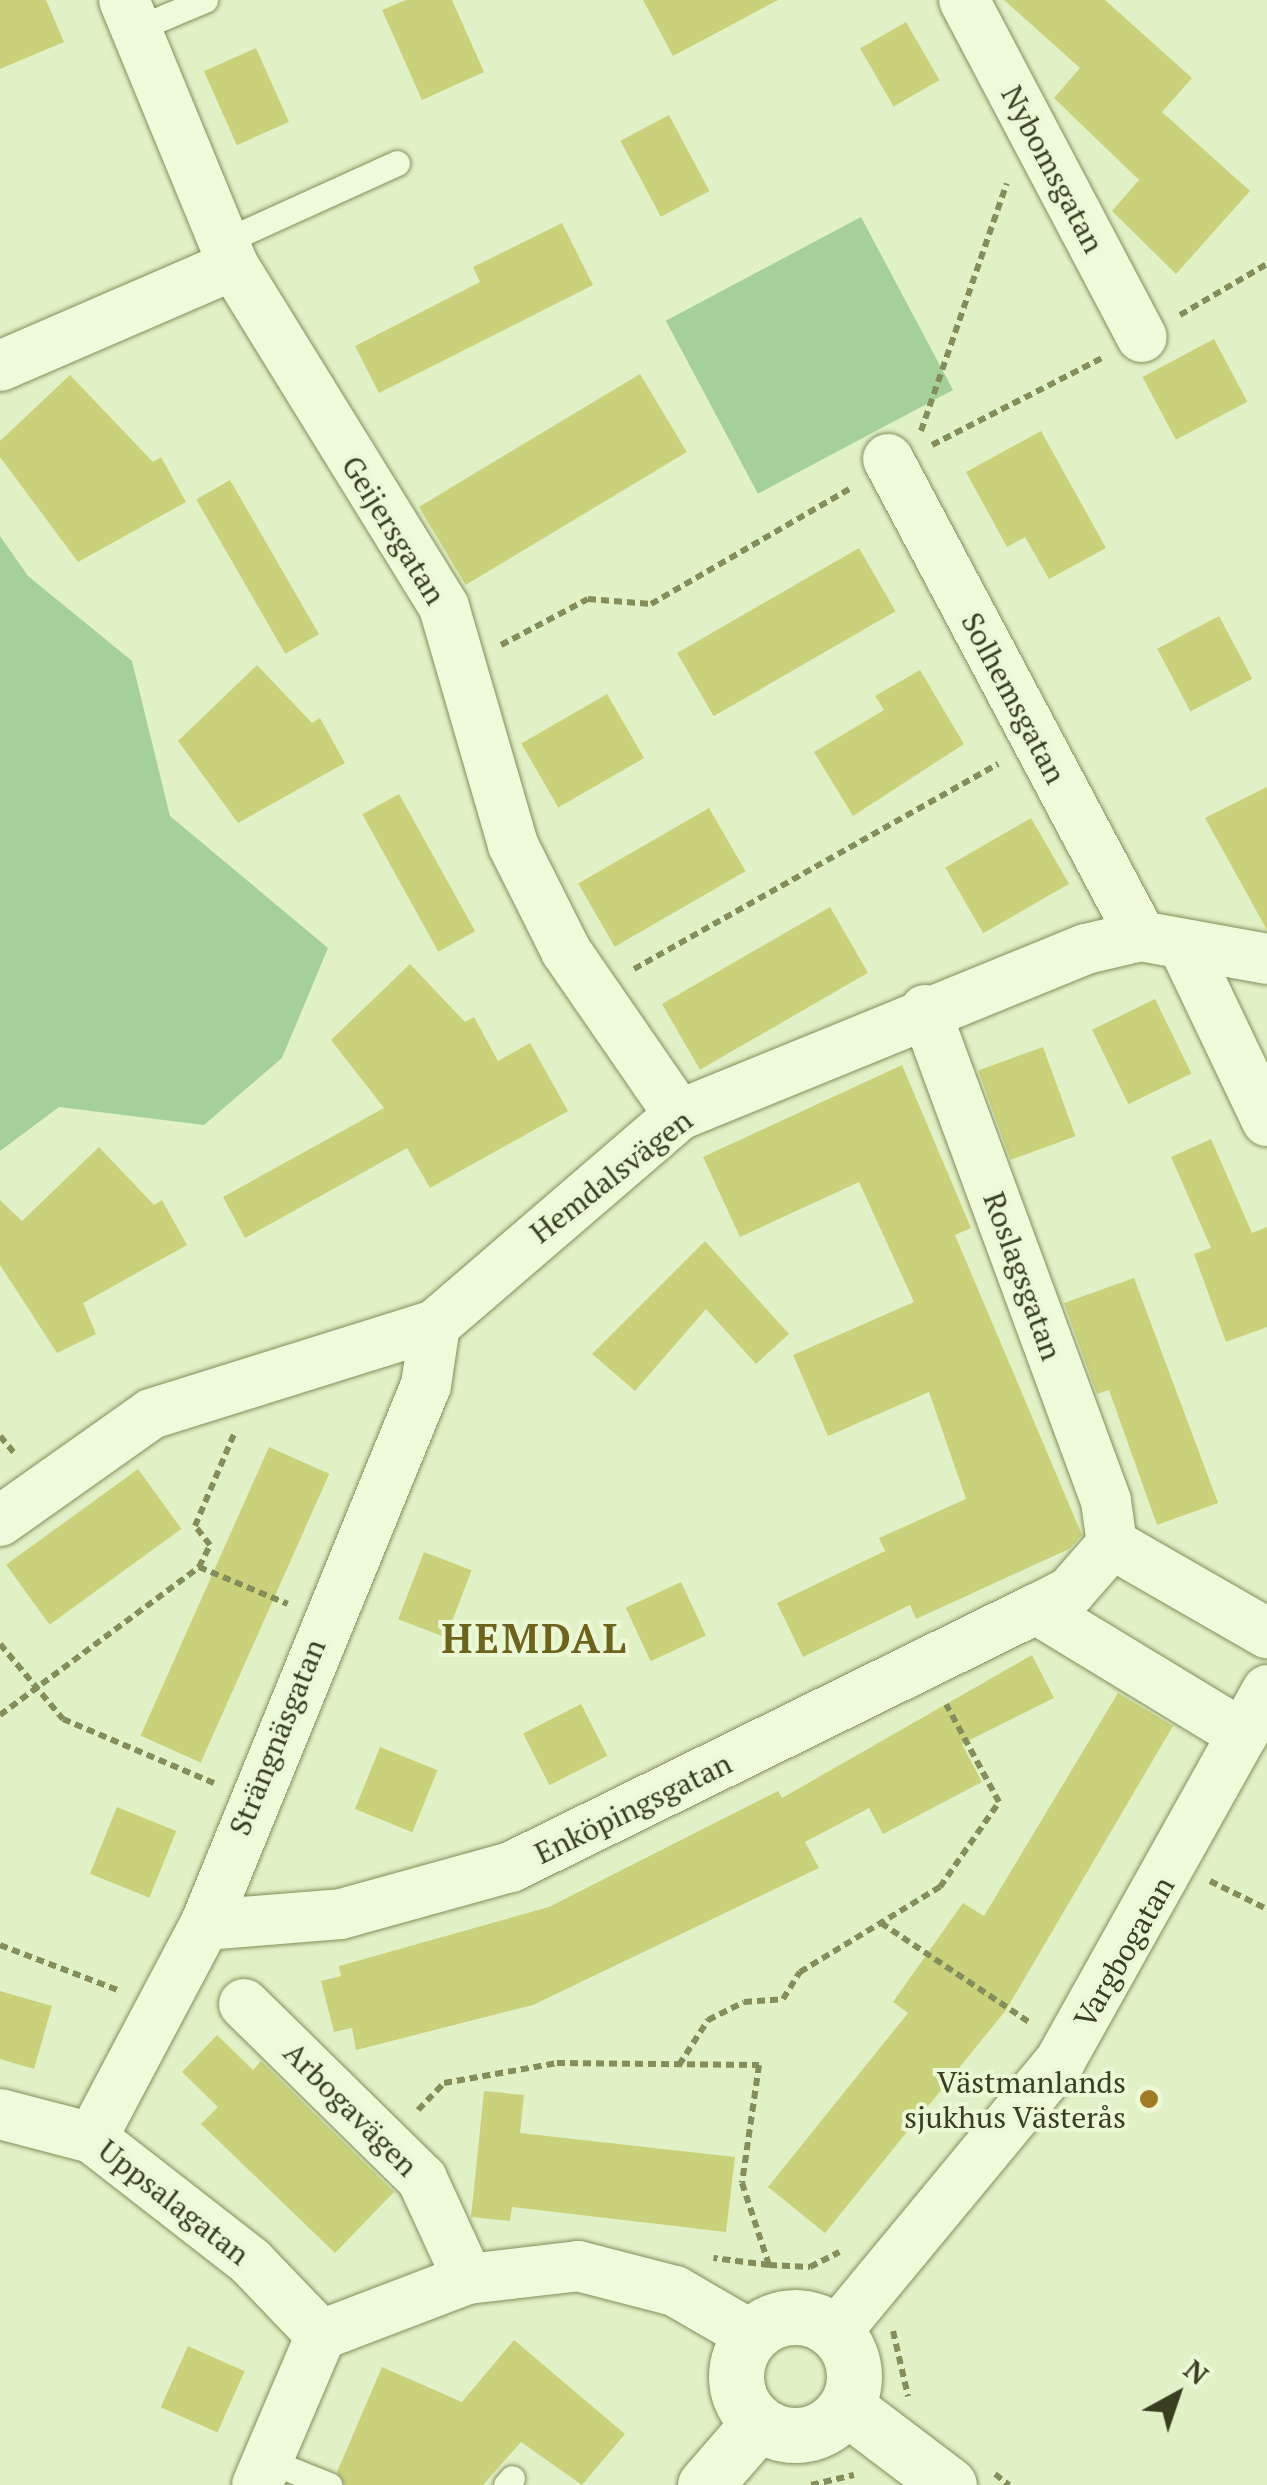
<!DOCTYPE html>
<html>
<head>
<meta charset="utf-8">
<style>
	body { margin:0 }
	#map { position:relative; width:1267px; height:2485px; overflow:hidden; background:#e1f1c6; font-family:"PT Serif",serif }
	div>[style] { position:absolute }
	.green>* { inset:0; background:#a4d199; transform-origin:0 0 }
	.building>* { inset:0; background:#c9d27a; transform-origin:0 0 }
	.path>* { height:6px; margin-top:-3px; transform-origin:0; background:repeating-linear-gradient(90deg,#838e5a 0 8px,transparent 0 13px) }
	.roads { filter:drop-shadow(0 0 2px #838e5a) drop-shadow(0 0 2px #838e5a) }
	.service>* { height:25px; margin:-12.5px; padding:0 12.5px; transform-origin:12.5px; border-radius:12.5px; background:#eefbda }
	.minor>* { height:50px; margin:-25px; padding:0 25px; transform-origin:25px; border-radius:25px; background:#eefbda }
	.tertiary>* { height:55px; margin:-27.5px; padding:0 27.5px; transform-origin:27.5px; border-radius:27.5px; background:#eefbda }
	.tertiary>.ring { margin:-27.5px; padding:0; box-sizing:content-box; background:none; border:55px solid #eefbda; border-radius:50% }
	.dots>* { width:28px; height:28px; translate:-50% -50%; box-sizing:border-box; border:5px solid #ebf8d6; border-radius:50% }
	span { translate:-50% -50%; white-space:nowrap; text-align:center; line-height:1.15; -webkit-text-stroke:8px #ebf8d6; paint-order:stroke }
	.street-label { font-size:30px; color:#383e1f }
	.poi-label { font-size:30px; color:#383e1f }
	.right { translate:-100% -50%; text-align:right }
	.district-label { font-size:40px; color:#6d641b; font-weight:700; letter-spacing:2.5px }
	.north { position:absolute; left:1127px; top:2345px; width:100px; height:100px; -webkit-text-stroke:8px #ebf8d6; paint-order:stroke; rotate:40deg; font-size:28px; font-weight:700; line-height:40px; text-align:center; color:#383e1f }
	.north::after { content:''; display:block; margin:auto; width:35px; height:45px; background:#383e1f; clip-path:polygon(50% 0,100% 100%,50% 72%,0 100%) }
</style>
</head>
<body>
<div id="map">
	<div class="green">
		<i style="left:861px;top:217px;width:196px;height:221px;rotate:62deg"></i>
		<i style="clip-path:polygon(0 536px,28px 576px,132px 661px,170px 816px,328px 948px,282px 1058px,204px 1125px,59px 1107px,0 1151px)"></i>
	</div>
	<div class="building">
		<i style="clip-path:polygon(0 0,46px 0,64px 42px,0 69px)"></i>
		<i style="clip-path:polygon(406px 0,452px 0,484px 72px,422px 100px,382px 10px)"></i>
		<i style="clip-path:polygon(643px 0,778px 0,673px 56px)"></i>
		<i style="clip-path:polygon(1004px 0,1105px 0,1192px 78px,1162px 112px,1250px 191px,1176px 274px,1112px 211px,1139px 180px,1054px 98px,1080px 68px)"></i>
		<i style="left:906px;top:22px;width:67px;height:53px;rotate:60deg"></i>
		<i style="left:256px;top:48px;width:81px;height:57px;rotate:66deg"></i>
		<i style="left:669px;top:115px;width:86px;height:55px;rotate:62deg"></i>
		<i style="clip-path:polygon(562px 223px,593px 285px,379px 393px,355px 346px,480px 282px,473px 267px)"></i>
		<i style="left:1214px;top:339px;width:71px;height:81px;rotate:62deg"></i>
		<i style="left:640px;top:374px;width:91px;height:258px;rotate:59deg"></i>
		<i style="clip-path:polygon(70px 375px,153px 462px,161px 457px,186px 502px,78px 562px,0 457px,0 441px)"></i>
		<i style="clip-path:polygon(1041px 431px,1106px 548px,1049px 579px,1025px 537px,1007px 547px,966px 472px)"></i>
		<i style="left:230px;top:480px;width:178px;height:39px;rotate:60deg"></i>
		<i style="left:859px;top:548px;width:73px;height:210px;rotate:60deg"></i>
		<i style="left:1219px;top:616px;width:71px;height:70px;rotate:62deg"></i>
		<i style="clip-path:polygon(257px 665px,312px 723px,320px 718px,345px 763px,238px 823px,178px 741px)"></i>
		<i style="clip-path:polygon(920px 670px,964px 744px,853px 816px,814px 752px,884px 710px,875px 696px)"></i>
		<i style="left:607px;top:694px;width:74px;height:99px;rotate:60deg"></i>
		<i style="clip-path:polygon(1267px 787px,1267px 930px,1205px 818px)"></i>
		<i style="left:399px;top:794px;width:157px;height:42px;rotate:61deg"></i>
		<i style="left:709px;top:808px;width:73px;height:151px;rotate:60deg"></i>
		<i style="left:1031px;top:818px;width:76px;height:99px;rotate:60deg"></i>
		<i style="left:830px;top:907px;width:76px;height:194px;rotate:60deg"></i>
		<i style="clip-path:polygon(410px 964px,465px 1022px,474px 1017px,498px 1061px,530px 1043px,568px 1111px,430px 1188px,407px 1148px,245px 1238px,223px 1197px,384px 1108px,331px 1040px)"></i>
		<i style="left:1155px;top:999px;width:83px;height:70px;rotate:64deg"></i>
		<i style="left:1043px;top:1047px;width:95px;height:69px;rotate:70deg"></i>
		<i style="clip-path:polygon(902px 1065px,971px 1228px,955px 1235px,1082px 1535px,1069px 1549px,916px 1619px,910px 1605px,803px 1657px,777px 1603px,885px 1551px,879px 1538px,966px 1499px,929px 1392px,828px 1436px,793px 1355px,914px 1302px,859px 1182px,740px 1237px,703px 1157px)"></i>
		<i style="clip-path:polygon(1211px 1139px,1252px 1233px,1267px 1227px,1267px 1327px,1226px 1342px,1194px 1254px,1211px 1248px,1171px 1157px)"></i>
		<i style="clip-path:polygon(99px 1147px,154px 1205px,162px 1200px,187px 1245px,83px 1303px,96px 1334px,57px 1353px,0 1265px,0 1200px,22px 1221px)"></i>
		<i style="clip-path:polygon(705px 1241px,789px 1334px,756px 1364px,706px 1309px,635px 1391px,592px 1354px)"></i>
		<i style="clip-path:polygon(1134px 1278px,1218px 1503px,1157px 1525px,1109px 1390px,1097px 1394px,1064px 1303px)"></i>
		<i style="left:269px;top:1447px;width:66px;height:316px;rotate:24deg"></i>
		<i style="left:138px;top:1469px;width:74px;height:163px;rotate:54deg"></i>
		<i style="left:424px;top:1552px;width:51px;height:72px;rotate:21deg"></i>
		<i style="left:681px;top:1582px;width:59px;height:61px;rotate:65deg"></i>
		<i style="clip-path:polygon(1032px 1655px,1054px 1698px,962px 1744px,982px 1782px,883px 1834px,869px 1808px,805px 1842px,819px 1868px,533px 2005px,356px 2050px,352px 2028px,334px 2032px,321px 1981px,341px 1976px,339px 1966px,549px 1907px,778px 1791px,782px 1798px)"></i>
		<i style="clip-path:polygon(1118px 1693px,1173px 1726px,1006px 2010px,825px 2233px,768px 2187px,908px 2013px,893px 2002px,963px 1903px,984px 1916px)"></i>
		<i style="left:581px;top:1704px;width:58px;height:65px;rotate:63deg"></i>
		<i style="left:380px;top:1747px;width:62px;height:67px;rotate:22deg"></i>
		<i style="left:117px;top:1807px;width:64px;height:72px;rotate:22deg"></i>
		<i style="clip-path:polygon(0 1991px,52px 2006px,34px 2069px,0 2059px)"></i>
		<i style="clip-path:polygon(217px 2035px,253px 2070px,261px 2061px,394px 2192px,335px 2253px,201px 2124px,218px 2107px,182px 2072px)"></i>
		<i style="clip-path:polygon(484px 2091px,524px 2095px,520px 2133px,735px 2157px,726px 2232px,512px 2207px,510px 2221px,471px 2217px)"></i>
		<i style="clip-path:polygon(514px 2340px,625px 2434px,582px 2485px,521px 2442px,483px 2485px,345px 2485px,337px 2472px,382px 2367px,462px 2402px)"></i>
		<i style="left:188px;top:2346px;width:62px;height:67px;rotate:24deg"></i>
	</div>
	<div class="path">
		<i style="left:1180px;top:315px;width:101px;rotate:-30.4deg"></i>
		<i style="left:921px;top:431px;width:262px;rotate:-70.9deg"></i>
		<i style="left:932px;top:445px;width:193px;rotate:-27.1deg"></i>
		<i style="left:501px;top:645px;width:98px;rotate:-27.9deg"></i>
		<i style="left:588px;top:599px;width:63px;rotate:4.5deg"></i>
		<i style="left:651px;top:604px;width:231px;rotate:-30.1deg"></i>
		<i style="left:634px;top:969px;width:418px;rotate:-29.4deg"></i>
		<i style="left:0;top:1436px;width:23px;rotate:50deg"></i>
		<i style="left:199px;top:1567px;width:25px;rotate:-63deg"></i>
		<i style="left:210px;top:1545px;width:24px;rotate:-128deg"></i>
		<i style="left:195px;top:1526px;width:100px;rotate:-67deg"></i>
		<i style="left:0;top:1644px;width:98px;rotate:50deg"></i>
		<i style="left:63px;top:1719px;width:164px;rotate:23deg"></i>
		<i style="left:0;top:1715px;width:248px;rotate:-36.6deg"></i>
		<i style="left:199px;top:1567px;width:96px;rotate:22.6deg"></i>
		<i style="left:1210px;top:1881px;width:64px;rotate:26.2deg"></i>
		<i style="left:881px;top:1923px;width:178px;rotate:33.8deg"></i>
		<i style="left:0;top:1945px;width:126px;rotate:20.9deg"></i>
		<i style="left:679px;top:2065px;width:54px;rotate:-57.2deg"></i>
		<i style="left:708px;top:2020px;width:40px;rotate:-26.6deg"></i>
		<i style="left:744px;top:2002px;width:39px;rotate:-4deg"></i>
		<i style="left:783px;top:1999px;width:32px;rotate:-58deg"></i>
		<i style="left:800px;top:1972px;width:164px;rotate:-31.3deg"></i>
		<i style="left:940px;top:1887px;width:103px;rotate:-55.2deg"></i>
		<i style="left:999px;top:1802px;width:111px;rotate:-118.4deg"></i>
		<i style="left:418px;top:2110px;width:37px;rotate:-46deg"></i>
		<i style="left:444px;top:2083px;width:115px;rotate:-10deg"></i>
		<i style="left:557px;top:2063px;width:202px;rotate:0.6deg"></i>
		<i style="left:759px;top:2065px;width:119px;rotate:98.2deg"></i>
		<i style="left:742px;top:2183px;width:86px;rotate:71.8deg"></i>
		<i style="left:769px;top:2265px;width:56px;rotate:-172.9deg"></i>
		<i style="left:769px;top:2265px;width:41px;rotate:2.8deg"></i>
		<i style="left:810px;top:2267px;width:33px;rotate:-27deg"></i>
		<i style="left:893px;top:2331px;width:67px;rotate:77deg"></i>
		<i style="left:995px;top:2474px;width:18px;rotate:38deg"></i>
		<i style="left:811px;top:2485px;width:44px;rotate:-13.1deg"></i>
	</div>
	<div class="roads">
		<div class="service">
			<i style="left:136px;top:29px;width:75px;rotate:-22.8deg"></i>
			<i style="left:223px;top:242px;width:191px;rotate:-24.4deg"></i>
			<i style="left:269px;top:2461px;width:65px;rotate:21.8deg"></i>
			<i style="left:506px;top:2485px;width:9px;rotate:-49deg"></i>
		</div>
		<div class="minor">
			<i style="left:124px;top:0;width:287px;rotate:67.6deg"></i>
			<i style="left:233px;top:265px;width:402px;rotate:58.3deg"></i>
			<i style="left:444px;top:607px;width:248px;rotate:73.8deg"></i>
			<i style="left:513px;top:845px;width:119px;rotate:63.4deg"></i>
			<i style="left:566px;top:951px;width:199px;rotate:55.4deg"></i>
			<i style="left:964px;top:0;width:381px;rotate:62.2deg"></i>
			<i style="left:0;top:366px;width:254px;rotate:-23.4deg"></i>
			<i style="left:888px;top:459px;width:540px;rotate:62.06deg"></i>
			<i style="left:1184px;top:947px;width:193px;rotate:64.5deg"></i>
			<i style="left:925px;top:1010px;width:523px;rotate:69.76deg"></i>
			<i style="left:1106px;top:1501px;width:43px;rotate:82.1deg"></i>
			<i style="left:1112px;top:1544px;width:64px;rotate:131.2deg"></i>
			<i style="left:1070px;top:1592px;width:38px;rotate:153deg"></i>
			<i style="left:1036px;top:1609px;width:242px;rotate:31.3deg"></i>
			<i style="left:0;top:1521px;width:185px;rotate:-35.3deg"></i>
			<i style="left:151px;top:1414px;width:298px;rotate:-17.4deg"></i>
			<i style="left:435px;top:1325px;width:322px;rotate:-40.7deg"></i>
			<i style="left:679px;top:1115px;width:440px;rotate:-22.2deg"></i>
			<i style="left:1086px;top:949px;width:57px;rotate:-13.3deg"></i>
			<i style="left:1141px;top:936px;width:128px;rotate:10.3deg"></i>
			<i style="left:1112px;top:1544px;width:179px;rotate:29.9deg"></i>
			<i style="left:205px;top:1925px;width:136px;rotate:-4.6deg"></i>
			<i style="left:341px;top:1914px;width:176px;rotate:-15.5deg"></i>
			<i style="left:511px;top:1867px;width:585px;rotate:-26.17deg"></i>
			<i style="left:244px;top:2004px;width:250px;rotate:44.5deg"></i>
			<i style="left:422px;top:2179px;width:110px;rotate:65.3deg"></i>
			<i style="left:0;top:2114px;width:95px;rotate:14.6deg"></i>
			<i style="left:92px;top:2138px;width:200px;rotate:37.9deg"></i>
			<i style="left:250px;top:2261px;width:103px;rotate:46.2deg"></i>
			<i style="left:92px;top:2138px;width:241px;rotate:-62.1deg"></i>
			<i style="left:205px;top:1925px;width:583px;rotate:-67.74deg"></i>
			<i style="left:426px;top:1385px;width:61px;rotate:-81.5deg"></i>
			<i style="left:836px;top:2332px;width:352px;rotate:-50.4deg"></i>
			<i style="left:1060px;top:2061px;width:425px;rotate:-60.8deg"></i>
			<i style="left:321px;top:2335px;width:157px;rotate:-20.9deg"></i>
			<i style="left:468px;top:2279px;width:111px;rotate:-6.7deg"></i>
			<i style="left:578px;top:2266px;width:100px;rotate:14.5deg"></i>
			<i style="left:675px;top:2291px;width:88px;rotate:30.1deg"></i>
			<i style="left:257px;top:2485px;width:163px;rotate:-66.9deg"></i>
		</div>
		<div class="tertiary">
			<i class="ring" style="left:736px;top:2317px;width:63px;height:63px"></i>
			<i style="left:846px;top:2407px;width:129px;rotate:37.1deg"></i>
			<i style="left:705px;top:2485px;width:81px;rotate:-49deg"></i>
		</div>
	</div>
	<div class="dots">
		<i style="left:1149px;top:2099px;background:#a17a26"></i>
	</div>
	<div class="street-label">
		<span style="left:1053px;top:169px;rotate:62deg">Nybomsgatan</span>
		<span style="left:394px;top:530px;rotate:58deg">Geijersgatan</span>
		<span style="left:1014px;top:698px;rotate:62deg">Solhemsgatan</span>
		<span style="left:611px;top:1176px;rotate:-38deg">Hemdalsvägen</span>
		<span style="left:1023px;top:1276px;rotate:70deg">Roslagsgatan</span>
		<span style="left:277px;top:1737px;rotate:-68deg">Strängnäsgatan</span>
		<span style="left:633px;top:1808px;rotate:-26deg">Enköpingsgatan</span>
		<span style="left:1124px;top:1952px;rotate:-60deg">Vargbogatan</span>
		<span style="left:351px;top:2109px;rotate:45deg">Arbogavägen</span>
		<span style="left:174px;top:2202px;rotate:38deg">Uppsalagatan</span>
	</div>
	<div class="poi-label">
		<span class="right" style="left:1126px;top:2099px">Västmanlands<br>sjukhus Västerås</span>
	</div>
	<div class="district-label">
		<span style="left:535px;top:1638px">HEMDAL</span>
	</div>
	<div class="north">N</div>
</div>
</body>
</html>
